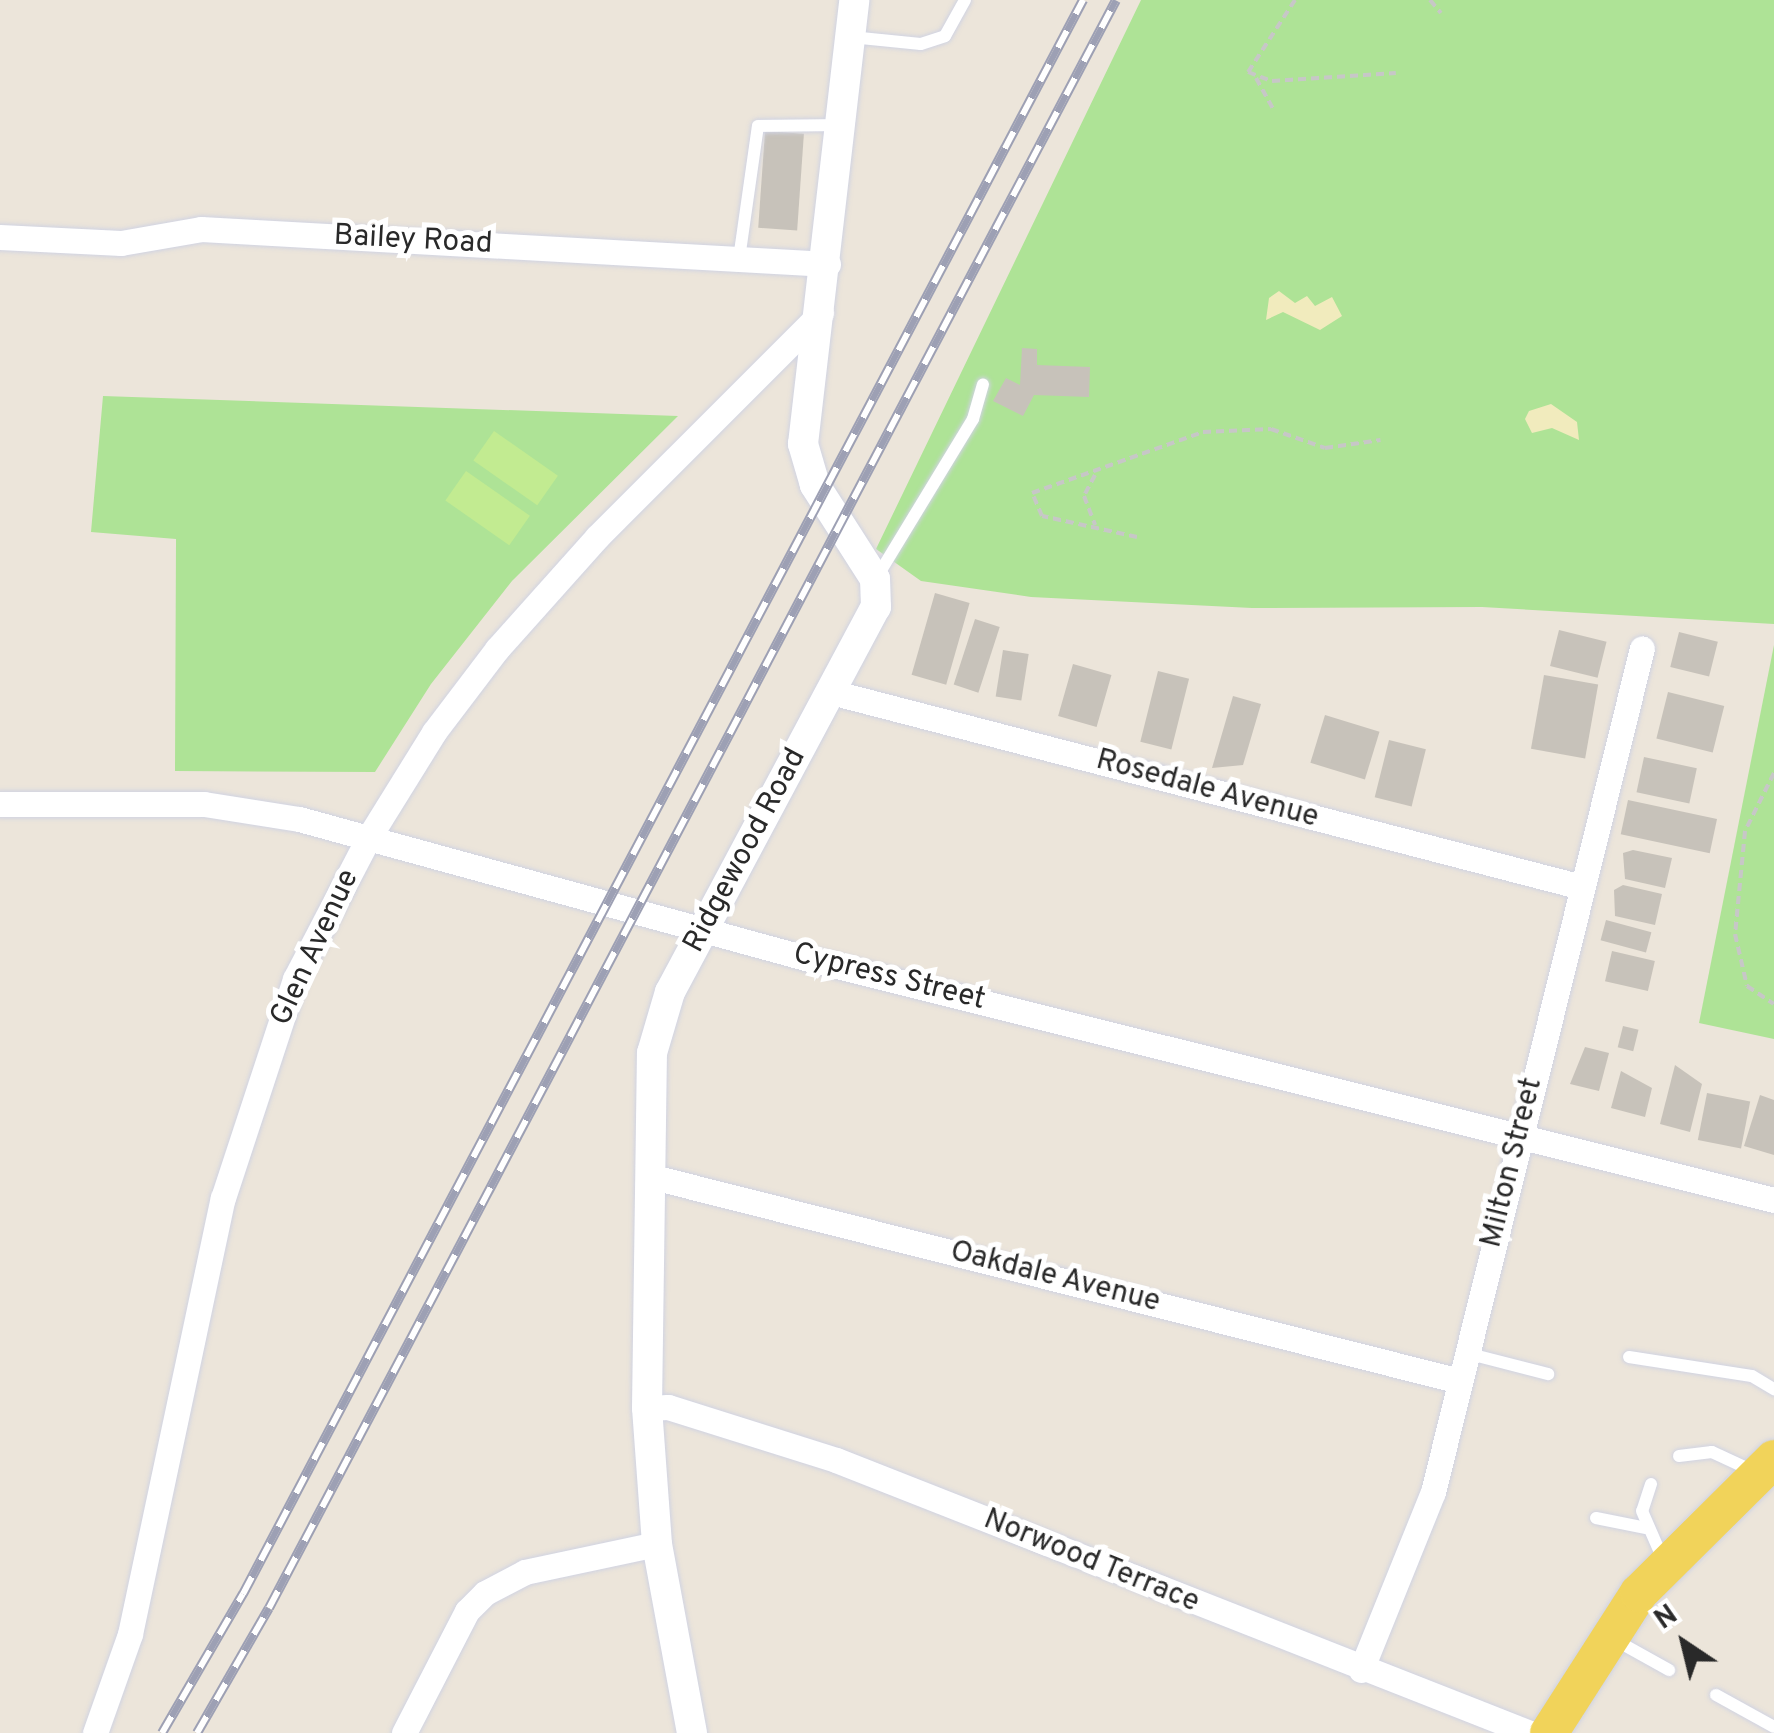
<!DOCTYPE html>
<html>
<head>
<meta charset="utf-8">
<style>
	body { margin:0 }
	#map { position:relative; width:1774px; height:1733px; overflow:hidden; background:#ece5da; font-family:Overpass,sans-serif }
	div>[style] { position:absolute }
	.green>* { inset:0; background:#aee396 }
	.sand>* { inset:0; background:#f1ebbd }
	.pitch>* { inset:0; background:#c2eb91; transform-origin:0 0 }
	.building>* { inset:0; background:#c7c2ba; transform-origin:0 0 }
	.path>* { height:4px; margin-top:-2px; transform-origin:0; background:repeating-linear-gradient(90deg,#c7c7c7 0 8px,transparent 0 13px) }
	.roads { filter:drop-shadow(0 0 2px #d0d3e2) drop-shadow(0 0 2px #d0d3e2) }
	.service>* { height:12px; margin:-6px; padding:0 6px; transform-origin:6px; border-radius:6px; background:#fff }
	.minor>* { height:25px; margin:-12.5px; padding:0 12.5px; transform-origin:12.5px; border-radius:12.5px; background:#fff }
	.tertiary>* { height:30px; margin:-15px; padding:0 15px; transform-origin:15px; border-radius:15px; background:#fff }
	.primary>* { height:38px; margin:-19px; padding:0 19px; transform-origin:19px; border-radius:19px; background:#f1d35a }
	.rail>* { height:10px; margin-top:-5px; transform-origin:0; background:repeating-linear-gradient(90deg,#fff 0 19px,#9da0b4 0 38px); box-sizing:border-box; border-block:2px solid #9da0b4 }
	span { translate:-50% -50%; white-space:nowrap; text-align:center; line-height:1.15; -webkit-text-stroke:10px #fff; paint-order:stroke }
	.street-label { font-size:30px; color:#292929 }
	.north { position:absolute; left:1634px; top:1593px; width:100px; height:100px; -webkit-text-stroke:8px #fff; paint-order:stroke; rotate:325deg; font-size:28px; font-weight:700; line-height:40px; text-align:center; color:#292929 }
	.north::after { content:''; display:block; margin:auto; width:35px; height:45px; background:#292929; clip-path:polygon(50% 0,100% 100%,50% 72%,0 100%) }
</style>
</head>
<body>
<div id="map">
	<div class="green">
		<i style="clip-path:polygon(1141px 0,1774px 0,1774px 624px,1482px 607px,1252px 608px,1031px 597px,921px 581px,876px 549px)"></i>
		<i style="clip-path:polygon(103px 396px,678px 416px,512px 581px,431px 684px,375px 772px,175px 771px,176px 539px,91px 532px)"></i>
		<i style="clip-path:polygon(1774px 645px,1774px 1039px,1699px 1023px)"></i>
	</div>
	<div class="sand">
		<i style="clip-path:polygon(1279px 291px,1295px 303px,1307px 296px,1315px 306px,1332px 297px,1342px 316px,1320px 330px,1283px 312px,1266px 320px,1269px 298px)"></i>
		<i style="clip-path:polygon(1551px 404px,1577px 422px,1579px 440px,1552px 428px,1532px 433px,1525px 419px,1529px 411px)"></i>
	</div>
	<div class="pitch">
		<i style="left:494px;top:431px;width:78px;height:36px;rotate:35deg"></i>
		<i style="left:466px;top:471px;width:78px;height:36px;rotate:35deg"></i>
	</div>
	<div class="building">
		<i style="left:765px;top:131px;width:39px;height:97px;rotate:4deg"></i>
		<i style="clip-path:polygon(1022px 348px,1037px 349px,1037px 365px,1090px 367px,1089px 397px,1034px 395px,1023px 416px,993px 401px,1006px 378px,1020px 385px)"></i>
		<i style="left:935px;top:593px;width:36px;height:85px;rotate:16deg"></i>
		<i style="left:975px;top:619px;width:26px;height:69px;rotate:18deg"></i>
		<i style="left:1559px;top:630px;width:49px;height:37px;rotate:14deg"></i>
		<i style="left:1679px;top:632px;width:40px;height:36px;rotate:14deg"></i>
		<i style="left:1003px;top:650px;width:26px;height:47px;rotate:9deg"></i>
		<i style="left:1073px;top:664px;width:40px;height:54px;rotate:16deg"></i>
		<i style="left:1158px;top:671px;width:32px;height:73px;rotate:14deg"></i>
		<i style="left:1544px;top:675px;width:55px;height:75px;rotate:10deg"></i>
		<i style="left:1668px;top:692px;width:58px;height:48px;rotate:14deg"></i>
		<i style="clip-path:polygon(1233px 696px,1261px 704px,1243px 765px,1212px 768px)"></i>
		<i style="left:1325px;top:715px;width:57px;height:50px;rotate:17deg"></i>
		<i style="left:1389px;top:740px;width:38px;height:59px;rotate:14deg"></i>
		<i style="left:1644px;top:757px;width:54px;height:36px;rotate:12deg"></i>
		<i style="left:1628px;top:800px;width:91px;height:35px;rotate:12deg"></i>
		<i style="clip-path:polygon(1633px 850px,1672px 858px,1665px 888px,1625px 879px,1623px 853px)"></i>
		<i style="clip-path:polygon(1623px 885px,1662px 894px,1655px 925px,1615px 916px,1614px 890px)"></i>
		<i style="left:1606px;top:920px;width:47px;height:21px;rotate:15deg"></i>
		<i style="left:1612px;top:951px;width:44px;height:31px;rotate:13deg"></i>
		<i style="left:1623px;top:1026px;width:16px;height:22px;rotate:14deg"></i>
		<i style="clip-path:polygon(1585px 1047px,1609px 1053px,1599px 1091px,1570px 1084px)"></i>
		<i style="clip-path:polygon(1675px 1065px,1702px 1084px,1690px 1132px,1660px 1124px)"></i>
		<i style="clip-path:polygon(1621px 1071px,1652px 1088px,1645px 1117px,1611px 1108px)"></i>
		<i style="left:1707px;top:1093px;width:44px;height:48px;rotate:11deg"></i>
		<i style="clip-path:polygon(1760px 1095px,1774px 1100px,1774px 1155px,1744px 1146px)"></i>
	</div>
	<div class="path">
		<i style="left:1295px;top:0;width:86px;rotate:123.1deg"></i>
		<i style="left:1248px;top:72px;width:26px;rotate:21deg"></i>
		<i style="left:1272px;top:81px;width:124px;rotate:-3.7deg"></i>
		<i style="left:1430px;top:0;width:17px;rotate:50deg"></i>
		<i style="left:1256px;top:78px;width:38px;rotate:61deg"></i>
		<i style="left:1095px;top:475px;width:24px;rotate:118deg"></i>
		<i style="left:1084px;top:496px;width:31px;rotate:69deg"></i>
		<i style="left:1137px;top:537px;width:97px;rotate:-167.5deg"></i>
		<i style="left:1042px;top:516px;width:25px;rotate:-113deg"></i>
		<i style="left:1032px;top:493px;width:182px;rotate:-19.6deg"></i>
		<i style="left:1203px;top:432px;width:68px;rotate:-2.5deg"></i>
		<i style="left:1271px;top:429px;width:57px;rotate:19.4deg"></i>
		<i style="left:1325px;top:448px;width:56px;rotate:-8.3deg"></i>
		<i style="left:1774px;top:773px;width:65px;rotate:116.6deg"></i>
		<i style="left:1745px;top:831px;width:103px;rotate:95.5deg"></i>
		<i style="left:1735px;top:934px;width:53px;rotate:77deg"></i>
		<i style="left:1747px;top:986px;width:32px;rotate:34deg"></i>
	</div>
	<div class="roads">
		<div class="service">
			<i style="left:851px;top:37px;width:70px;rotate:5.7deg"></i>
			<i style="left:921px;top:44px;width:25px;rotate:-18deg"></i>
			<i style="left:945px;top:36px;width:41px;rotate:-60.9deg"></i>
			<i style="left:739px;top:259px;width:134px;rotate:-81.9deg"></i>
			<i style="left:758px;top:126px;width:81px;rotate:-0.7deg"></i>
			<i style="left:877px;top:577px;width:185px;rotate:-58.7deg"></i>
			<i style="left:973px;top:419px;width:36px;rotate:-74deg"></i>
			<i style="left:1466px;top:1353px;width:85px;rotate:14.4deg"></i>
			<i style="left:1629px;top:1357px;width:124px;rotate:8.8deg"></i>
			<i style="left:1752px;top:1376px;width:26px;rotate:31deg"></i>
			<i style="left:1679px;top:1456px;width:33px;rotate:-7deg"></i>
			<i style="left:1712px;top:1452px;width:47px;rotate:24.9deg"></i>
			<i style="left:1651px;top:1484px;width:28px;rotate:108deg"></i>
			<i style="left:1642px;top:1511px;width:58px;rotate:66.5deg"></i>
			<i style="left:1596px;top:1518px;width:51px;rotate:11.3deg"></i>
			<i style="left:1615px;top:1640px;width:62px;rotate:29.1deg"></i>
			<i style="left:1716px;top:1695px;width:66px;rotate:28.9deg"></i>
		</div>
		<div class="minor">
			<i style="left:0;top:237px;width:121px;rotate:2.8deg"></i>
			<i style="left:121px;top:243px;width:81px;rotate:-9.9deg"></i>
			<i style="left:201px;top:229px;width:628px;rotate:3.2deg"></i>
			<i style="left:831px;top:692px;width:776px;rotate:14.56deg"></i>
			<i style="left:0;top:804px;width:204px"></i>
			<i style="left:204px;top:804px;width:96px;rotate:9deg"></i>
			<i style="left:299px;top:819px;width:529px;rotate:15.35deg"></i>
			<i style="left:809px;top:959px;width:995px;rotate:14.02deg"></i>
			<i style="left:649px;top:1176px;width:837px;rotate:14.19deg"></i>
			<i style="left:647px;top:1408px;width:21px;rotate:-3deg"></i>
			<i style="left:668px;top:1407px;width:176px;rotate:17.5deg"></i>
			<i style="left:836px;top:1460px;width:746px;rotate:21.47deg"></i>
			<i style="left:1361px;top:1670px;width:192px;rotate:-68deg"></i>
			<i style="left:1433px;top:1492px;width:869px;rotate:-76.09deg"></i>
			<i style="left:95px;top:1733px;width:105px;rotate:-70.5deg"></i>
			<i style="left:130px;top:1634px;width:446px;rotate:-78deg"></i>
			<i style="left:223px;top:1198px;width:231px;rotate:-71.8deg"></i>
			<i style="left:295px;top:979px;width:160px;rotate:-62.5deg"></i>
			<i style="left:369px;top:837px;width:123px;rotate:-58.2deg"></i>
			<i style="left:434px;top:732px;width:104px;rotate:-52.8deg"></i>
			<i style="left:497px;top:649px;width:150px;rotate:-48.2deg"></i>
			<i style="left:597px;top:537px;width:317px;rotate:-45deg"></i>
			<i style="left:404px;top:1733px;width:137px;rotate:-62.7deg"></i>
			<i style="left:467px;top:1611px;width:25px;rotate:-45deg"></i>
			<i style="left:485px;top:1593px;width:45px;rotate:-27.7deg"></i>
			<i style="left:525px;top:1572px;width:135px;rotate:-12deg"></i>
		</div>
		<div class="tertiary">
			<i style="left:692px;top:1733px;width:192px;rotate:-100.5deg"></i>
			<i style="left:657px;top:1544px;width:136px;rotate:-94.2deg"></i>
			<i style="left:647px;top:1408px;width:355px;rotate:-89.2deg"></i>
			<i style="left:652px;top:1053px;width:64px;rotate:-73.6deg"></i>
			<i style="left:670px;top:992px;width:437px;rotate:-61.9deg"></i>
			<i style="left:876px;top:607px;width:28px;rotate:-92deg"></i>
			<i style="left:875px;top:579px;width:112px;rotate:-122.6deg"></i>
			<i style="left:815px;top:485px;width:43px;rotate:-106.3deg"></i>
			<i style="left:803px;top:444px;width:447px;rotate:-83.4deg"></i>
		</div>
		<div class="primary">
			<i style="left:1549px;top:1733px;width:166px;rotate:-57.3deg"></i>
			<i style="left:1639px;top:1593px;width:190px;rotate:-44.8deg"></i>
		</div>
	</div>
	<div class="rail">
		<i style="left:162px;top:1733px;width:161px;rotate:-59.8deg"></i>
		<i style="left:243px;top:1594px;width:1802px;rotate:-62.21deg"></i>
		<i style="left:197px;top:1733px;width:144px;rotate:-60.1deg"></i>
		<i style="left:269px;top:1608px;width:1817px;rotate:-62.22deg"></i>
	</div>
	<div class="street-label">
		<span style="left:413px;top:241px;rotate:3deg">Bailey Road</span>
		<span style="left:1207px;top:790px;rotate:15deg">Rosedale Avenue</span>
		<span style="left:746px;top:851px;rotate:-62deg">Ridgewood Road</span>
		<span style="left:316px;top:948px;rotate:-65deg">Glen Avenue</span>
		<span style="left:889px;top:978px;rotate:14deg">Cypress Street</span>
		<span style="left:1513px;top:1163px;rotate:-76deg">Milton Street</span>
		<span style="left:1055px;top:1278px;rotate:14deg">Oakdale Avenue</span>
		<span style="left:1091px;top:1562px;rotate:22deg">Norwood Terrace</span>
	</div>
	<div class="north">N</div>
</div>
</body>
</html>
